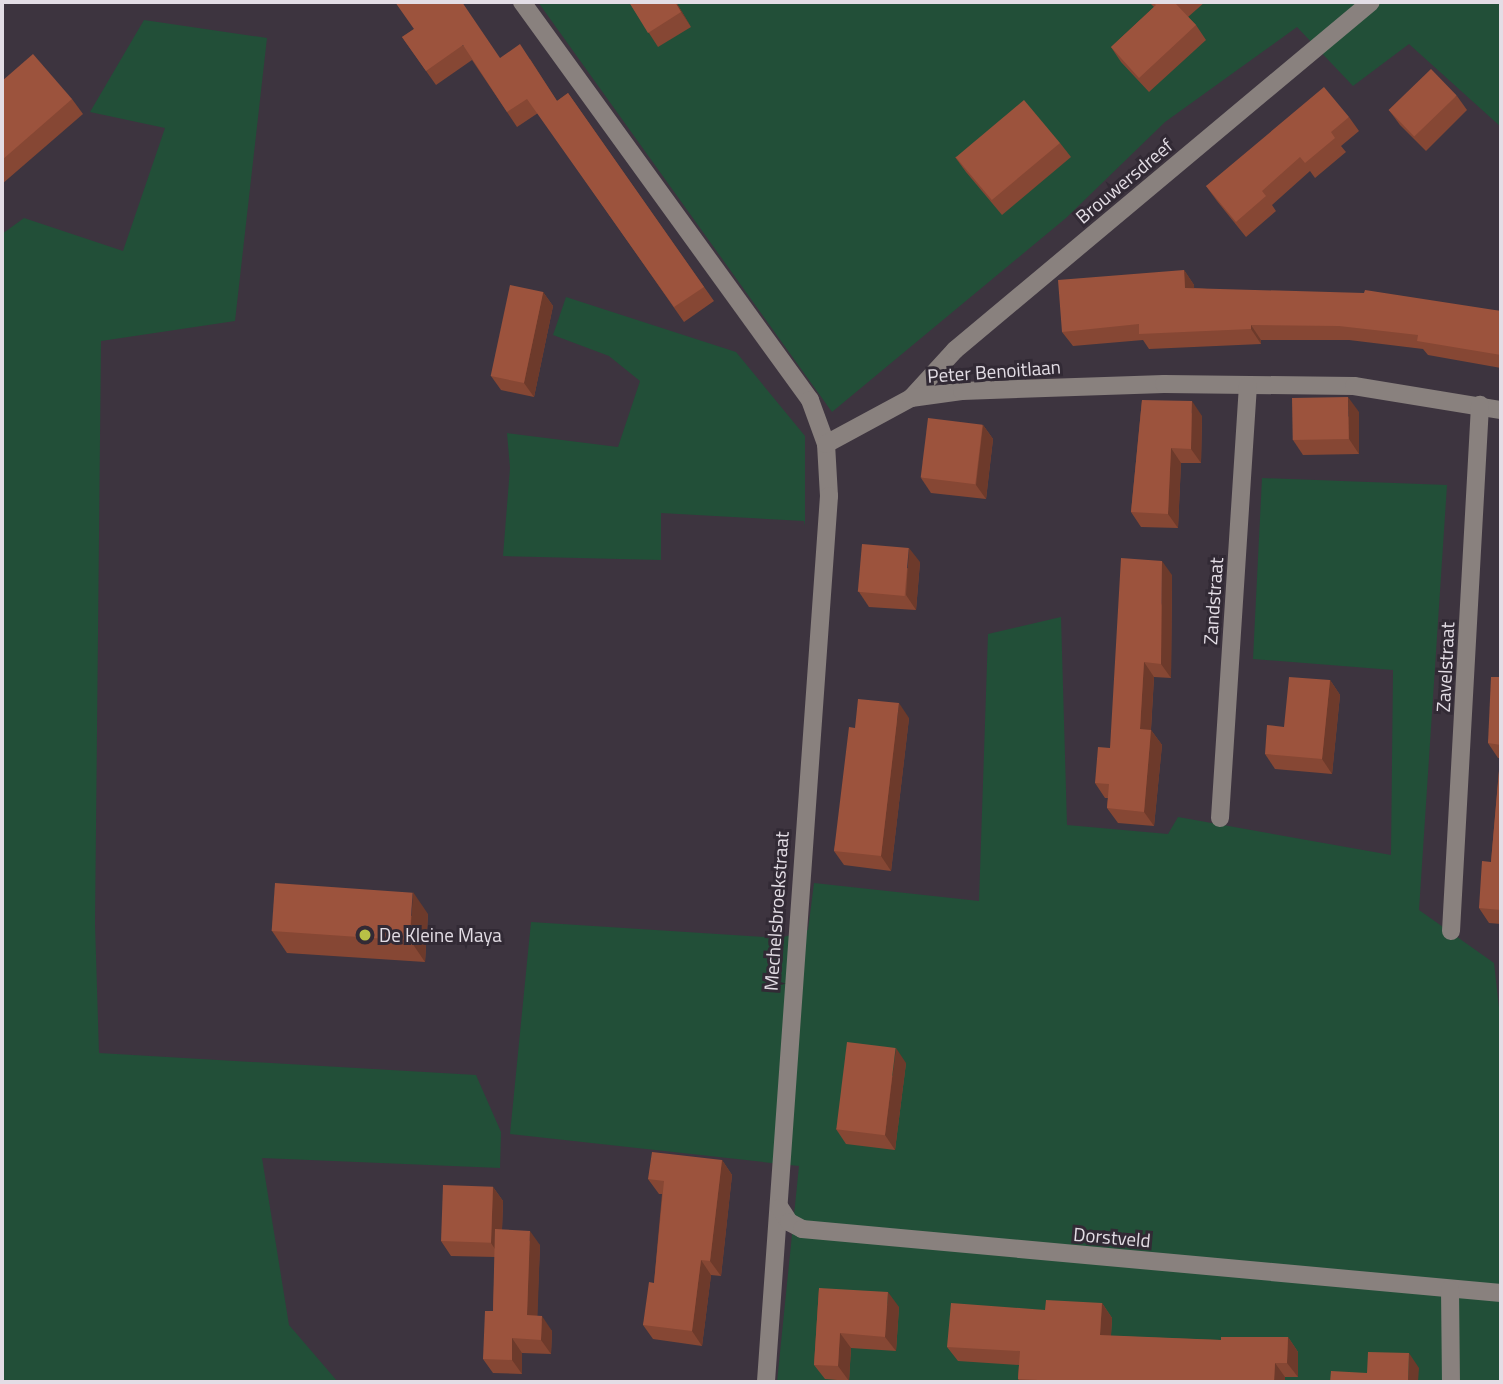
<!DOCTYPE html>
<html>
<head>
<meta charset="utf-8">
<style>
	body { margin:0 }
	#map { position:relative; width:1503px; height:1384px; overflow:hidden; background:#3d343f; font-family:"Titillium Web",sans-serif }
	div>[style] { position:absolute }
	.green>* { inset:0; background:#224f38 }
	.minor>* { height:18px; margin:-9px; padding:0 9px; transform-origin:9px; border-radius:9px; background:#89817e }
	.wall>* { inset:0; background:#864734 }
	.shaded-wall>* { inset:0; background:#6d3a2b }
	.building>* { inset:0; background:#9c533d; transform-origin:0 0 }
	.dots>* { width:19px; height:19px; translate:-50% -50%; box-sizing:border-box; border:4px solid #322a35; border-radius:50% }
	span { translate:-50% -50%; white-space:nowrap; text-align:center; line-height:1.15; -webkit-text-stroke:6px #322a35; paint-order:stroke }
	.street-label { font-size:19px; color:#e3dde5 }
	.poi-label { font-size:19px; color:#e3dde5 }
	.left { translate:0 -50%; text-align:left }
	.frame { position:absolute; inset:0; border:4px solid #e3dde5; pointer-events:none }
</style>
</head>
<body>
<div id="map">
	<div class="green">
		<i style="clip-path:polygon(538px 2px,1501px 2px,1501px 127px,1409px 44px,1353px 86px,1297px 27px,1165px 122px,1066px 218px,832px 412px)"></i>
		<i style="clip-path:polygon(144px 20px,267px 38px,235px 321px,101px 341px,95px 924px,99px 1053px,476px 1075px,501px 1132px,500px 1168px,262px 1158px,289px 1325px,338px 1382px,2px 1382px,2px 234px,24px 218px,123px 251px,165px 128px,90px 112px)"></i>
		<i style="clip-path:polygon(566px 297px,736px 352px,805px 436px,805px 526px,804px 521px,661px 513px,661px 560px,503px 556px,510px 468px,507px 433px,618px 447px,640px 381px,609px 356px,553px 335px)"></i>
		<i style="clip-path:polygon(1262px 478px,1447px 485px,1419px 910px,1494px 963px,1501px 1025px,1501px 1382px,777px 1382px,799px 1166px,510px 1134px,531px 922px,780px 938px,808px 930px,814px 883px,979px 901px,988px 634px,1061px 617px,1067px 825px,1168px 834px,1178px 817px,1391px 855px,1393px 670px,1253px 659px)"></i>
	</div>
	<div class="minor">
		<i style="left:522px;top:2px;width:491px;rotate:54.1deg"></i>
		<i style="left:810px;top:400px;width:47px;rotate:70deg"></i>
		<i style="left:826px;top:444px;width:52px;rotate:86.7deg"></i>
		<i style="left:829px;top:496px;width:888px;rotate:94.07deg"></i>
		<i style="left:911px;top:398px;width:65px;rotate:-47.5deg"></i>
		<i style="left:955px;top:350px;width:542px;rotate:-39.91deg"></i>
		<i style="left:826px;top:444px;width:97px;rotate:-28.4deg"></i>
		<i style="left:911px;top:398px;width:51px;rotate:-7.8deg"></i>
		<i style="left:962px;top:391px;width:202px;rotate:-2deg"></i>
		<i style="left:1164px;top:384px;width:190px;rotate:0.6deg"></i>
		<i style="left:1354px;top:386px;width:149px;rotate:9.3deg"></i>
		<i style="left:1220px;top:818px;width:433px;rotate:-86.3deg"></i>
		<i style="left:1451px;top:931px;width:527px;rotate:-86.84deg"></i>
		<i style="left:780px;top:1208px;width:17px;rotate:57deg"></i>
		<i style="left:789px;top:1222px;width:15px;rotate:28deg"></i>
		<i style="left:802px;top:1229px;width:702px;rotate:5.23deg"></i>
		<i style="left:1450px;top:1289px;width:93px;rotate:89.4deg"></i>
	</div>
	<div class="wall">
		<i style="clip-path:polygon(629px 2px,676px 2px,691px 27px,658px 47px)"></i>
		<i style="clip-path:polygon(1149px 2px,1205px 2px,1188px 17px,1196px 25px,1206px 40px,1149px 92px,1121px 62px,1111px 47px,1154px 7px)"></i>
		<i style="clip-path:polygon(414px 29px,500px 58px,530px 59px,557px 101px,568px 93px,714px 301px,684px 322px,538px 113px,517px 127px,472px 60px,436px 85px,402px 37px)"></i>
		<i style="clip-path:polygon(2px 81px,72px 99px,83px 114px,2px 184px)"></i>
		<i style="clip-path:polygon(1457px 96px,1467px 110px,1426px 151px,1400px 125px,1389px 110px)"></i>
		<i style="clip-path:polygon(1349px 117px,1359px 131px,1341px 146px,1346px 152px,1315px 178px,1310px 171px,1272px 205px,1276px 211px,1246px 237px,1217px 201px,1206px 186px)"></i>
		<i style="clip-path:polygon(1060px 143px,1071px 157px,1002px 215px,966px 172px,955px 157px)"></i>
		<i style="clip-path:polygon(1184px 270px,1194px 285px,1194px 288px,1501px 311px,1501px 368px,1428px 355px,1423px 349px,1349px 340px,1261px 340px,1261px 344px,1149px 349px,1143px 340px,1073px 346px,1062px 332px)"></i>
		<i style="clip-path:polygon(543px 292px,553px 306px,534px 397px,501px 390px,491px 376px)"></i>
		<i style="clip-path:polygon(1142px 400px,1202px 416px,1201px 463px,1181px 463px,1178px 528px,1141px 527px,1131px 512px)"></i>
		<i style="clip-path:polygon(1359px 412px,1359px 454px,1303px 455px,1293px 440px)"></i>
		<i style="clip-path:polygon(983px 425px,993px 439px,986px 499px,931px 493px,921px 478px)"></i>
		<i style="clip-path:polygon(920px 562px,916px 610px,869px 607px,859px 592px)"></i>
		<i style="clip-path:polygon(1172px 575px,1171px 678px,1154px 677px,1151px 730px,1162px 745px,1154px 826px,1118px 823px,1107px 808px,1108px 798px,1105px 798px,1095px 783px,1110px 748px)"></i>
		<i style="clip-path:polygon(1501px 677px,1501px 924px,1489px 923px,1479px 908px,1491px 862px,1500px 758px,1498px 758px,1488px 743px)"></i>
		<i style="clip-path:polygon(1330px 680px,1340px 695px,1332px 774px,1275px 769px,1265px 754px,1284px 727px)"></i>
		<i style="clip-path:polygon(909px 718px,891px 871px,844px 865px,834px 851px,855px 728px)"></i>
		<i style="clip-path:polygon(428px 914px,425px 962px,287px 953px,272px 931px)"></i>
		<i style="clip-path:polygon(906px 1063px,895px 1150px,846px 1144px,836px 1129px)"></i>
		<i style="clip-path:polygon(722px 1160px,732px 1175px,721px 1276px,711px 1275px,702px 1346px,653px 1339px,643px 1325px,654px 1283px,662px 1194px,659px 1194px,648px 1179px)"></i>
		<i style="clip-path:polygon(493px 1187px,503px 1201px,502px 1230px,540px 1245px,537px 1316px,552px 1331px,551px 1354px,522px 1353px,522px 1374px,493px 1373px,483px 1359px,493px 1311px,495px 1257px,451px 1256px,441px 1241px)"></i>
		<i style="clip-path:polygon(819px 1288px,899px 1307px,896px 1351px,851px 1348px,849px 1381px,825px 1379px,814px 1365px)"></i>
		<i style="clip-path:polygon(1102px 1303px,1112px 1318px,1111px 1336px,1221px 1340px,1288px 1337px,1298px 1352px,1298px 1377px,1285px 1377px,1285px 1382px,1020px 1382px,1018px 1379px,1019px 1365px,958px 1361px,947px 1347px,1045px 1310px)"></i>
	</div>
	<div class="shaded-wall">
		<i style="clip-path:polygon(675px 2px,676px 2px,691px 27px,681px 12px)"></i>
		<i style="clip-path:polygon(1184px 270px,1194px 285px,1195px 302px,1185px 288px)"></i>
		<i style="clip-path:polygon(543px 292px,553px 306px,534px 397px,524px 383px)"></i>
		<i style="clip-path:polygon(1251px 325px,1261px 340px,1261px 344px,1251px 329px)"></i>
		<i style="clip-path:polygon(1348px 397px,1359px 412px,1359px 454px,1349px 439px)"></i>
		<i style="clip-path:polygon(1192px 401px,1202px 416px,1201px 463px,1191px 449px)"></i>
		<i style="clip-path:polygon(983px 425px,993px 439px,986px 499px,976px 485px)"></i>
		<i style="clip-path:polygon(1171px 448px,1181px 463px,1178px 528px,1168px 514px)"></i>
		<i style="clip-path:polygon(909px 548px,920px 562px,916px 610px,906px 595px)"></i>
		<i style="clip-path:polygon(1162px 561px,1172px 575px,1171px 678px,1161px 664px)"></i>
		<i style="clip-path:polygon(1144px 662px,1154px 677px,1150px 744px,1140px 729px)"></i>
		<i style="clip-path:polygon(1330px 680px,1340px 695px,1332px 774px,1322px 759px)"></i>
		<i style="clip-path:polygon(899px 703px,909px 718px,891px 871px,881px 856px)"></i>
		<i style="clip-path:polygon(1151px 730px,1162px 745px,1154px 826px,1144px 812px)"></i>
		<i style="clip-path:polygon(413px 892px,428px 914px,425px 962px,410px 940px)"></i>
		<i style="clip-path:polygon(896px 1048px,906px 1063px,895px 1150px,885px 1135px)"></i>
		<i style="clip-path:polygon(722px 1160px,732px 1175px,721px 1276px,710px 1261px)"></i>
		<i style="clip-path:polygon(493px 1187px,503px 1201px,501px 1258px,491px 1243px)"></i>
		<i style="clip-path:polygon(530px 1231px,540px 1245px,537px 1330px,527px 1315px)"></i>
		<i style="clip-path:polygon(701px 1260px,711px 1275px,702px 1346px,692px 1331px)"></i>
		<i style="clip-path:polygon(888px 1292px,899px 1307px,896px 1351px,885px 1337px)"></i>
		<i style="clip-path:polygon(1102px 1303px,1112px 1318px,1110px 1350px,1100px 1335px)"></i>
		<i style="clip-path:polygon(542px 1316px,552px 1331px,551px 1354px,541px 1340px)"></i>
		<i style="clip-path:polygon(840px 1333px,851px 1348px,849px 1381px,838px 1366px)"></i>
		<i style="clip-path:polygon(1288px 1337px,1298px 1352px,1298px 1377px,1287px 1363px)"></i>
		<i style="clip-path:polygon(512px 1338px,522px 1353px,522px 1374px,512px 1360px)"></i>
		<i style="clip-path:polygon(1409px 1353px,1419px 1368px,1418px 1382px,1408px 1382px)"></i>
		<i style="clip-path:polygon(1275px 1363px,1285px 1377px,1285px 1382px,1274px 1382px)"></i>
	</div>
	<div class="building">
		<i style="clip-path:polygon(395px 2px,462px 2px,500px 58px,520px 44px,557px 101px,568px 93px,704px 287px,674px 307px,527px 99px,507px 112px,463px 45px,426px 71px,402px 37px,414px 29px)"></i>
		<i style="clip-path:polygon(629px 2px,675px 2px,681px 12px,648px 33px)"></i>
		<i style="clip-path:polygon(1152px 2px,1179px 2px,1176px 4px,1196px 25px,1139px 78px,1111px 47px,1156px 5px)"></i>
		<i style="clip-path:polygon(33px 54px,72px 99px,2px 160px,2px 81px)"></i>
		<i style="left:1431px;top:69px;width:37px;height:59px;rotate:46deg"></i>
		<i style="clip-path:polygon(1324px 87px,1349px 117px,1331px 132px,1335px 138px,1305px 163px,1300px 157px,1262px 191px,1266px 196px,1236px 222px,1206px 186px)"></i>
		<i style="left:1024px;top:100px;width:56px;height:89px;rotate:50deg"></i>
		<i style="clip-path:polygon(1184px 270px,1185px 288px,1364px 293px,1365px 290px,1501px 311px,1501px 355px,1417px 341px,1418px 335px,1339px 326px,1251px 325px,1251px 329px,1139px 334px,1139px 324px,1062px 332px,1058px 280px)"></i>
		<i style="left:510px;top:285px;width:34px;height:93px;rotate:12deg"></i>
		<i style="left:1348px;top:397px;width:42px;height:56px;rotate:89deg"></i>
		<i style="clip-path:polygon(1142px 400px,1192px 401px,1191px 449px,1171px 448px,1168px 514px,1131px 512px)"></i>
		<i style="left:928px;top:418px;width:55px;height:60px;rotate:7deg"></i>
		<i style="left:862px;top:544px;width:47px;height:48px;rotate:5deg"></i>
		<i style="clip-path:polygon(1121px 558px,1162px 561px,1161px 664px,1144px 662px,1140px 729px,1151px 730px,1144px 812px,1107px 808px,1109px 784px,1095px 783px,1098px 747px,1110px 748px)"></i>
		<i style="clip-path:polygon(1289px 677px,1330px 680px,1322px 759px,1265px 754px,1267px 725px,1284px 727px)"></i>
		<i style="clip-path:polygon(1491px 677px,1501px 677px,1501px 745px,1488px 743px)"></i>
		<i style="clip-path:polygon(858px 699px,899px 703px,881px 856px,834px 851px,849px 727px,855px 728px)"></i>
		<i style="clip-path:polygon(1501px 749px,1501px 910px,1479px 908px,1482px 861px,1491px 862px)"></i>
		<i style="left:275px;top:883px;width:138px;height:48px;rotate:4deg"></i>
		<i style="left:847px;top:1042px;width:49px;height:88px;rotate:7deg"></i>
		<i style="clip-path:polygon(652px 1152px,722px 1160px,710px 1261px,701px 1260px,692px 1331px,643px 1325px,649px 1282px,654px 1283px,664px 1181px,648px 1179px)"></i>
		<i style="left:443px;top:1185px;width:50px;height:56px;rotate:2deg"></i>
		<i style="clip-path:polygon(495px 1229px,530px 1231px,527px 1315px,542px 1316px,541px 1340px,512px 1338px,512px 1360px,483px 1359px,485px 1311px,493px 1311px)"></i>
		<i style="clip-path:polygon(819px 1288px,888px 1292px,885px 1337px,840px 1333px,838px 1366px,814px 1365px)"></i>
		<i style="clip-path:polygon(1046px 1300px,1102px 1303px,1100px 1335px,1221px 1340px,1221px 1337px,1288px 1337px,1287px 1363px,1275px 1363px,1274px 1382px,1078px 1382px,1018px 1379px,1020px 1351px,947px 1347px,951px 1303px,1045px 1310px)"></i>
		<i style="clip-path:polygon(1368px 1352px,1409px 1353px,1408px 1382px,1330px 1382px,1331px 1371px,1367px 1373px)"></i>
	</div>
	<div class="dots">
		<i style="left:365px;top:935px;background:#b9c046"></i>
	</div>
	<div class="street-label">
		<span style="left:1124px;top:181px;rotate:-40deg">Brouwersdreef</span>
		<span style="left:994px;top:371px;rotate:-4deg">Peter Benoitlaan</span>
		<span style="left:1213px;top:601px;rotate:-86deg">Zandstraat</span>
		<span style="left:1445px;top:667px;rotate:-87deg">Zavelstraat</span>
		<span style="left:776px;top:911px;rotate:-86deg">Mechelsbroekstraat</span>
		<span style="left:1112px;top:1237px;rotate:5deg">Dorstveld</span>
	</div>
	<div class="poi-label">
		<span class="left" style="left:379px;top:935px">De Kleine Maya</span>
	</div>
	<div class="frame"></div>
</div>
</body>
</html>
